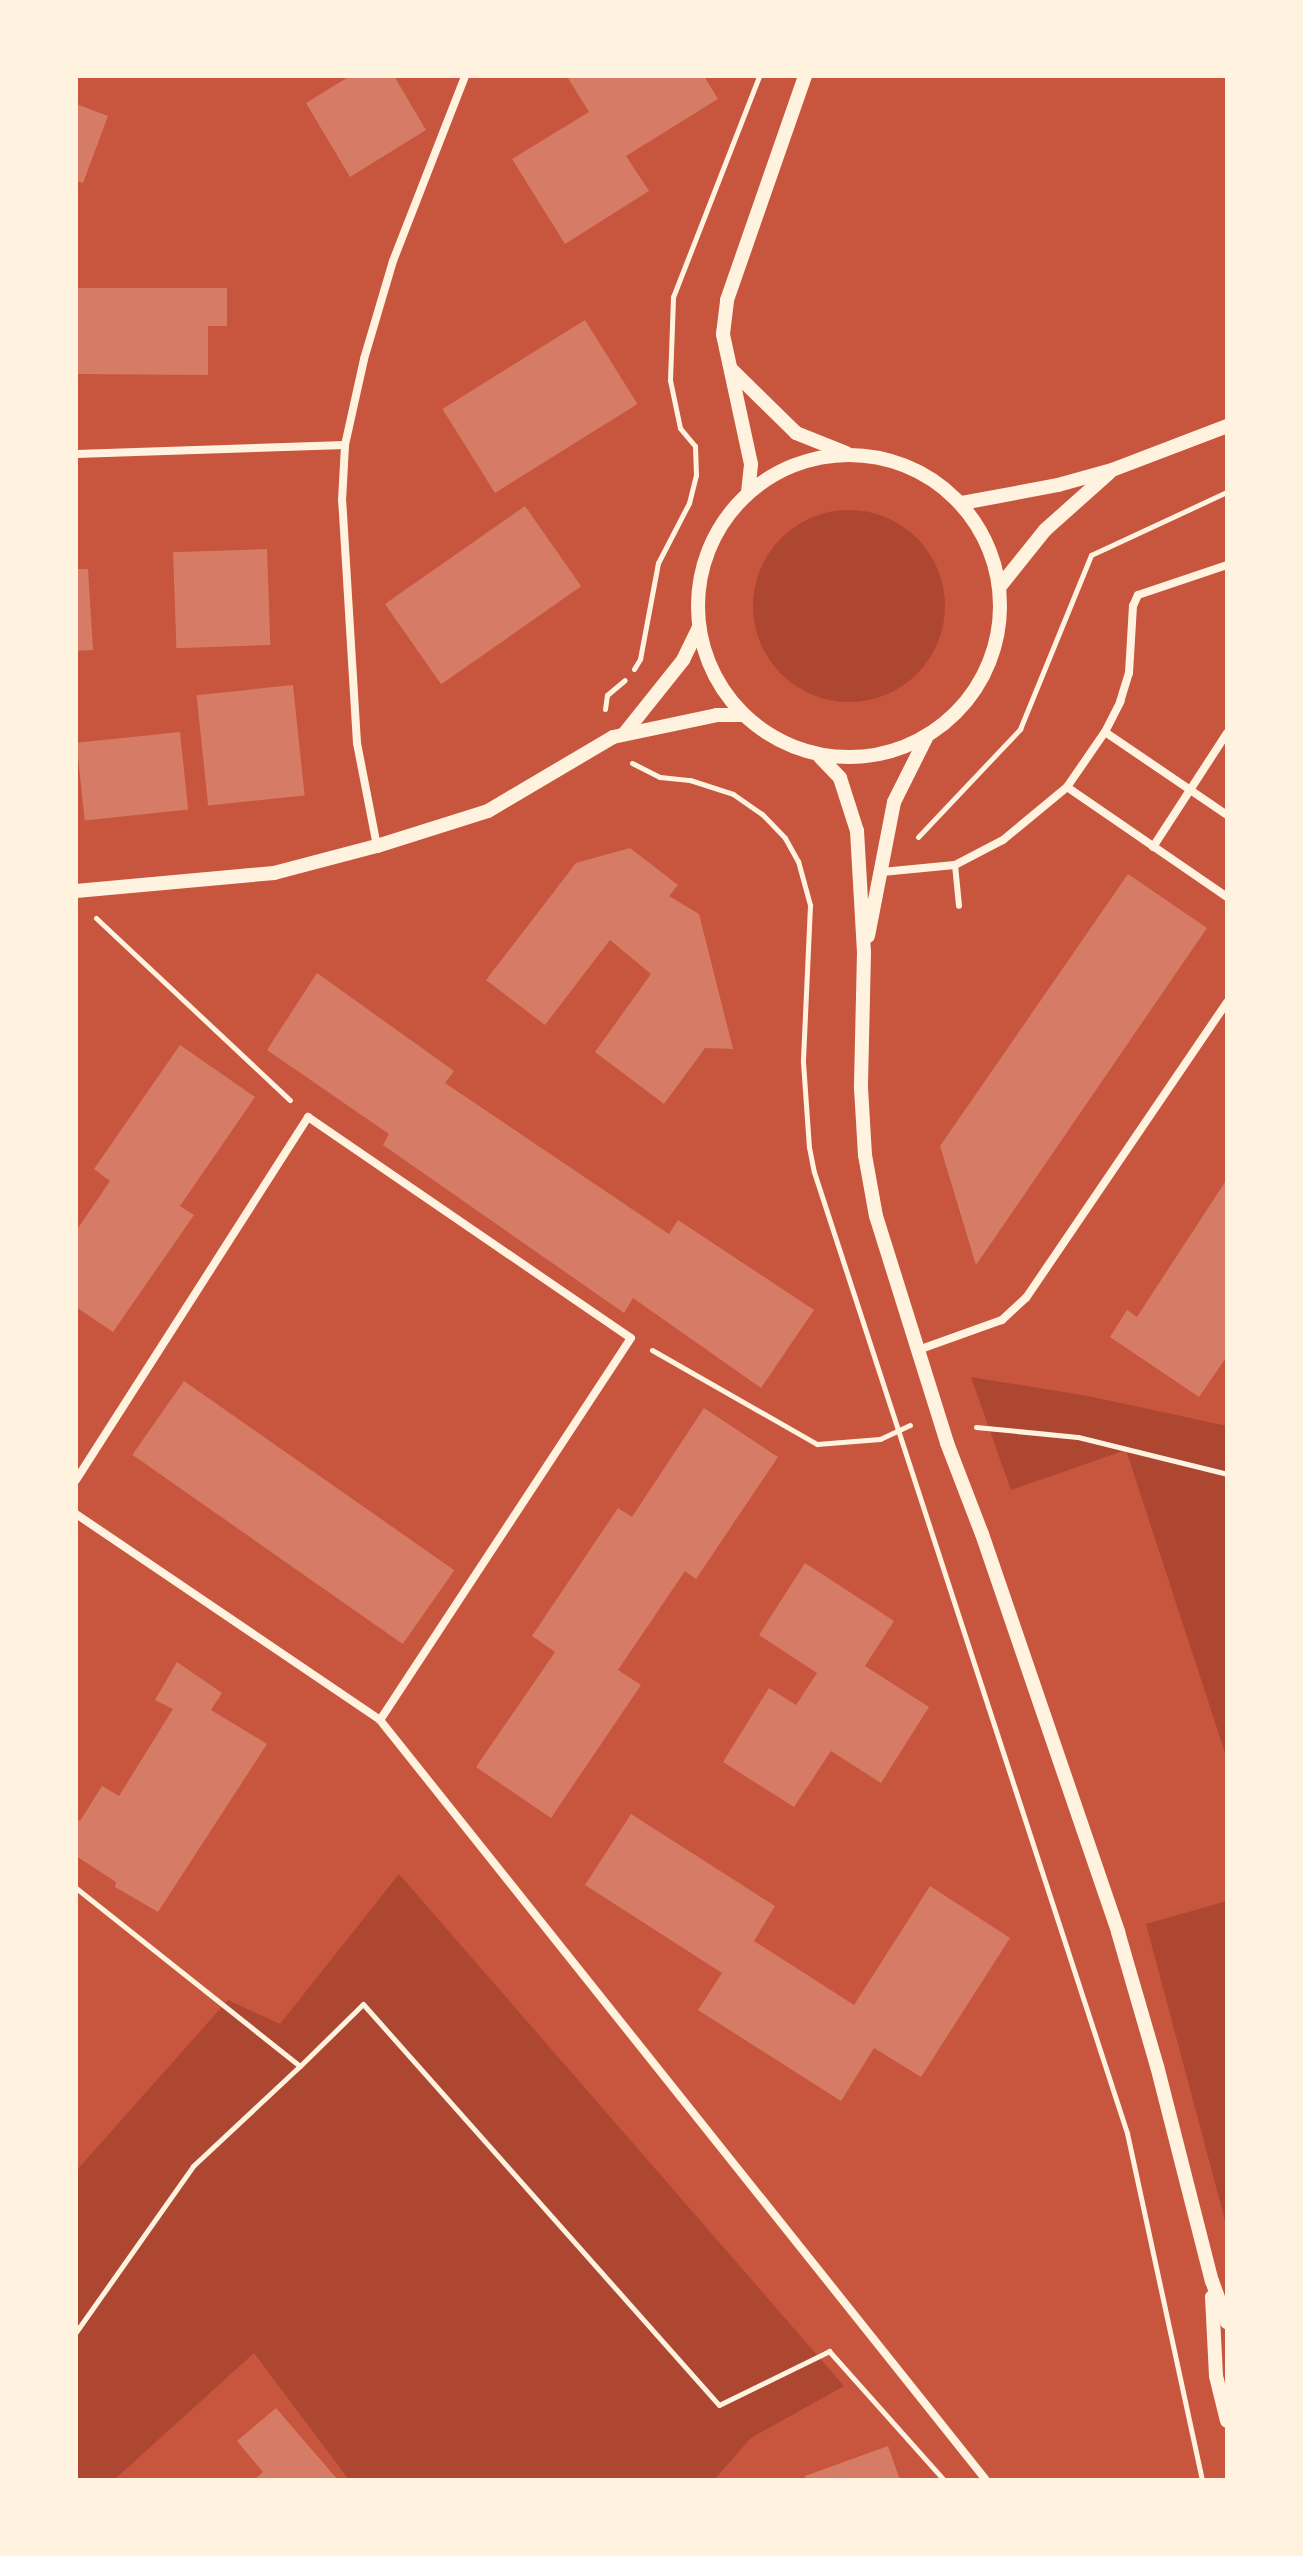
<!DOCTYPE html>
<html>
<head>
<meta charset="utf-8">
<style>
	body { margin:0 }
	#map { position:relative; width:1303px; height:2556px; overflow:hidden; background:#c8553d; font-family:"Work Sans",sans-serif }
	div>[style] { position:absolute }
	.green>* { inset:0; background:#ae4732 }
	.round { border-radius:50% }
	.building>* { inset:0; background:#d67c66; transform-origin:0 0 }
	.path>* { height:5px; margin:-2.5px; padding:0 2.5px; transform-origin:2.5px; border-radius:2.5px; background:#fff3e0 }
	.service>* { height:6px; margin:-3px; padding:0 3px; transform-origin:3px; border-radius:3px; background:#fff3e0 }
	.minor>* { height:8px; margin:-4px; padding:0 4px; transform-origin:4px; border-radius:4px; background:#fff3e0 }
	.tertiary>* { height:14px; margin:-7px; padding:0 7px; transform-origin:7px; border-radius:7px; background:#fff3e0 }
	.tertiary>.ring { margin:-7px; padding:0; box-sizing:content-box; background:none; border:14px solid #fff3e0; border-radius:50% }
	span { translate:-50% -50%; white-space:nowrap; text-align:center; line-height:1.15; -webkit-text-stroke:8px #fff3e0; paint-order:stroke }
	.frame { position:absolute; inset:0; border:78px solid #fff3e0; pointer-events:none }
</style>
</head>
<body>
<div id="map">
	<div class="green">
		<i class="round" style="left:753px;top:510px;width:192px;height:192px"></i>
		<i style="clip-path:polygon(971px 1377px,1088px 1396px,1227px 1426px,1227px 1759px,1126px 1450px,1011px 1490px)"></i>
		<i style="clip-path:polygon(399px 1874px,844px 2386px,751px 2438px,714px 2480px,349px 2480px,254px 2353px,114px 2480px,76px 2480px,76px 2171px,228px 2000px,280px 2024px)"></i>
		<i style="clip-path:polygon(1227px 1901px,1227px 2228px,1146px 1924px)"></i>
	</div>
	<div class="building">
		<i style="clip-path:polygon(350px 76px,394px 76px,426px 130px,350px 177px,306px 103px)"></i>
		<i style="clip-path:polygon(571px 76px,704px 76px,718px 99px,626px 156px,649px 191px,565px 244px,512px 159px,589px 112px,568px 78px)"></i>
		<i style="clip-path:polygon(76px 104px,108px 116px,83px 183px,76px 181px)"></i>
		<i style="clip-path:polygon(76px 288px,227px 288px,227px 326px,208px 326px,208px 375px,76px 374px)"></i>
		<i style="left:585px;top:320px;width:99px;height:168px;rotate:58deg"></i>
		<i style="left:525px;top:506px;width:98px;height:171px;rotate:55deg"></i>
		<i style="left:267px;top:549px;width:96px;height:94px;rotate:88deg"></i>
		<i style="clip-path:polygon(76px 569px,88px 569px,93px 650px,76px 651px)"></i>
		<i style="left:293px;top:685px;width:111px;height:97px;rotate:84deg"></i>
		<i style="left:180px;top:732px;width:78px;height:104px;rotate:84deg"></i>
		<i style="clip-path:polygon(630px 848px,678px 885px,669px 896px,699px 914px,733px 1049px,705px 1048px,664px 1104px,595px 1052px,651px 974px,610px 940px,545px 1025px,486px 980px,576px 863px)"></i>
		<i style="clip-path:polygon(1128px 874px,1207px 928px,976px 1265px,940px 1146px)"></i>
		<i style="clip-path:polygon(317px 973px,454px 1071px,445px 1083px,669px 1234px,678px 1220px,814px 1310px,761px 1388px,633px 1298px,624px 1313px,383px 1145px,389px 1134px,267px 1050px)"></i>
		<i style="clip-path:polygon(180px 1045px,255px 1097px,180px 1206px,194px 1215px,113px 1332px,76px 1307px,76px 1231px,110px 1181px,94px 1169px)"></i>
		<i style="clip-path:polygon(1227px 1179px,1227px 1356px,1199px 1397px,1110px 1337px,1127px 1310px,1137px 1317px)"></i>
		<i style="left:184px;top:1381px;width:330px;height:90px;rotate:35deg"></i>
		<i style="clip-path:polygon(704px 1408px,778px 1457px,696px 1579px,685px 1571px,618px 1670px,641px 1685px,551px 1818px,476px 1767px,555px 1652px,532px 1636px,618px 1508px,632px 1517px)"></i>
		<i style="clip-path:polygon(805px 1563px,894px 1621px,865px 1666px,929px 1707px,881px 1783px,831px 1751px,794px 1807px,723px 1762px,769px 1688px,796px 1705px,817px 1673px,759px 1635px)"></i>
		<i style="clip-path:polygon(177px 1662px,222px 1693px,211px 1710px,267px 1744px,158px 1912px,115px 1887px,116px 1882px,76px 1856px,76px 1819px,80px 1821px,102px 1786px,119px 1796px,173px 1709px,155px 1700px)"></i>
		<i style="clip-path:polygon(631px 1814px,775px 1906px,754px 1941px,854px 2005px,930px 1886px,1010px 1938px,921px 2077px,874px 2048px,841px 2101px,698px 2010px,722px 1973px,585px 1885px)"></i>
		<i style="clip-path:polygon(276px 2408px,338px 2480px,254px 2480px,263px 2472px,237px 2441px)"></i>
		<i style="clip-path:polygon(888px 2446px,900px 2480px,806px 2480px,805px 2476px)"></i>
	</div>
	<div class="path">
		<i style="left:634px;top:669px;width:12px;rotate:-59deg"></i>
		<i style="left:640px;top:659px;width:98px;rotate:-79.4deg"></i>
		<i style="left:658px;top:563px;width:68px;rotate:-62.7deg"></i>
		<i style="left:689px;top:503px;width:29px;rotate:-76deg"></i>
		<i style="left:696px;top:475px;width:29px;rotate:-92deg"></i>
		<i style="left:695px;top:446px;width:23px;rotate:-130deg"></i>
		<i style="left:680px;top:428px;width:49px;rotate:-101.8deg"></i>
		<i style="left:670px;top:380px;width:83px;rotate:-87.9deg"></i>
		<i style="left:673px;top:297px;width:237px;rotate:-68.7deg"></i>
		<i style="left:605px;top:709px;width:14px;rotate:-82deg"></i>
		<i style="left:607px;top:695px;width:23px;rotate:-40deg"></i>
		<i style="left:632px;top:763px;width:31px;rotate:27deg"></i>
		<i style="left:660px;top:777px;width:30px;rotate:6deg"></i>
		<i style="left:690px;top:780px;width:45px;rotate:18deg"></i>
		<i style="left:733px;top:794px;width:35px;rotate:35deg"></i>
		<i style="left:762px;top:814px;width:33px;rotate:46deg"></i>
		<i style="left:785px;top:838px;width:26px;rotate:61deg"></i>
		<i style="left:798px;top:861px;width:46px;rotate:74.7deg"></i>
		<i style="left:810px;top:905px;width:157px;rotate:92.6deg"></i>
		<i style="left:803px;top:1062px;width:85px;rotate:86deg"></i>
		<i style="left:809px;top:1147px;width:25px;rotate:79deg"></i>
		<i style="left:814px;top:1172px;width:1011px;rotate:71.96deg"></i>
		<i style="left:1127px;top:2133px;width:355px;rotate:77.8deg"></i>
		<i style="left:918px;top:837px;width:149px;rotate:-46.6deg"></i>
		<i style="left:1020px;top:729px;width:188px;rotate:-67.8deg"></i>
		<i style="left:1091px;top:555px;width:150px;rotate:-24.9deg"></i>
		<i style="left:96px;top:918px;width:266px;rotate:43.2deg"></i>
		<i style="left:652px;top:1350px;width:190px;rotate:29.7deg"></i>
		<i style="left:817px;top:1444px;width:63px;rotate:-4.5deg"></i>
		<i style="left:880px;top:1439px;width:33px;rotate:-25deg"></i>
		<i style="left:976px;top:1427px;width:102px;rotate:5.6deg"></i>
		<i style="left:1078px;top:1437px;width:154px;rotate:13.9deg"></i>
		<i style="left:76px;top:1888px;width:286px;rotate:38.5deg"></i>
		<i style="left:300px;top:2066px;width:88px;rotate:-44.5deg"></i>
		<i style="left:363px;top:2004px;width:536px;rotate:48.4deg"></i>
		<i style="left:719px;top:2405px;width:123px;rotate:-26.1deg"></i>
		<i style="left:829px;top:2351px;width:173px;rotate:48.3deg"></i>
		<i style="left:76px;top:2332px;width:203px;rotate:-54.8deg"></i>
		<i style="left:193px;top:2166px;width:146px;rotate:-43.1deg"></i>
	</div>
	<div class="service">
		<i style="left:955px;top:865px;width:41px;rotate:84.4deg"></i>
	</div>
	<div class="minor">
		<i style="left:76px;top:454px;width:269px;rotate:-1.9deg"></i>
		<i style="left:1105px;top:732px;width:148px;rotate:34.2deg"></i>
		<i style="left:1067px;top:787px;width:194px;rotate:34.5deg"></i>
		<i style="left:377px;top:846px;width:105px;rotate:-101deg"></i>
		<i style="left:357px;top:743px;width:242px;rotate:-93.5deg"></i>
		<i style="left:342px;top:501px;width:56px;rotate:-86.9deg"></i>
		<i style="left:345px;top:445px;width:88px;rotate:-77.5deg"></i>
		<i style="left:364px;top:359px;width:102px;rotate:-73.5deg"></i>
		<i style="left:393px;top:261px;width:199px;rotate:-68.7deg"></i>
		<i style="left:1153px;top:847px;width:136px;rotate:-57deg"></i>
		<i style="left:882px;top:872px;width:73px;rotate:-5.5deg"></i>
		<i style="left:955px;top:865px;width:54px;rotate:-27.5deg"></i>
		<i style="left:1003px;top:840px;width:83px;rotate:-39.6deg"></i>
		<i style="left:1067px;top:787px;width:67px;rotate:-55.4deg"></i>
		<i style="left:1105px;top:732px;width:34px;rotate:-63deg"></i>
		<i style="left:1120px;top:702px;width:30px;rotate:-73deg"></i>
		<i style="left:1129px;top:673px;width:67px;rotate:-86.6deg"></i>
		<i style="left:1133px;top:606px;width:12px;rotate:-66deg"></i>
		<i style="left:1138px;top:595px;width:94px;rotate:-18.6deg"></i>
		<i style="left:918px;top:1350px;width:89px;rotate:-19.7deg"></i>
		<i style="left:1002px;top:1320px;width:33px;rotate:-43deg"></i>
		<i style="left:1026px;top:1298px;width:358px;rotate:-55.8deg"></i>
		<i style="left:76px;top:1480px;width:431px;rotate:-57.4deg"></i>
		<i style="left:308px;top:1117px;width:391px;rotate:34.4deg"></i>
		<i style="left:631px;top:1338px;width:457px;rotate:123.3deg"></i>
		<i style="left:76px;top:1514px;width:367px;rotate:34.1deg"></i>
		<i style="left:380px;top:1720px;width:972px;rotate:51.43deg"></i>
	</div>
	<div class="tertiary">
		<i style="left:732px;top:370px;width:90px;rotate:44.5deg"></i>
		<i style="left:796px;top:433px;width:54px;rotate:21.8deg"></i>
		<i class="ring" style="left:698px;top:455px;width:288px;height:288px"></i>
		<i style="left:748px;top:493px;width:29px;rotate:-84deg"></i>
		<i style="left:751px;top:464px;width:133px;rotate:-102.2deg"></i>
		<i style="left:723px;top:334px;width:34px;rotate:-83deg"></i>
		<i style="left:727px;top:300px;width:237px;rotate:-70.8deg"></i>
		<i style="left:962px;top:503px;width:98px;rotate:-10.6deg"></i>
		<i style="left:1058px;top:485px;width:56px;rotate:-15.5deg"></i>
		<i style="left:1112px;top:470px;width:123px;rotate:-20.9deg"></i>
		<i style="left:1001px;top:585px;width:70px;rotate:-51.3deg"></i>
		<i style="left:1045px;top:530px;width:86px;rotate:-41.7deg"></i>
		<i style="left:624px;top:734px;width:95px;rotate:-51.4deg"></i>
		<i style="left:683px;top:660px;width:37px;rotate:-64deg"></i>
		<i style="left:820px;top:757px;width:29px;rotate:46deg"></i>
		<i style="left:840px;top:778px;width:56px;rotate:72.2deg"></i>
		<i style="left:857px;top:831px;width:121px;rotate:86.7deg"></i>
		<i style="left:864px;top:952px;width:136px;rotate:91.3deg"></i>
		<i style="left:861px;top:1088px;width:67px;rotate:86.6deg"></i>
		<i style="left:865px;top:1155px;width:62px;rotate:79.8deg"></i>
		<i style="left:876px;top:1216px;width:238px;rotate:72.6deg"></i>
		<i style="left:947px;top:1443px;width:97px;rotate:69deg"></i>
		<i style="left:982px;top:1534px;width:421px;rotate:71.1deg"></i>
		<i style="left:1118px;top:1932px;width:140px;rotate:73.8deg"></i>
		<i style="left:1157px;top:2066px;width:222px;rotate:75.7deg"></i>
		<i style="left:1212px;top:2281px;width:44px;rotate:69.9deg"></i>
		<i style="left:76px;top:891px;width:199px;rotate:-5.2deg"></i>
		<i style="left:274px;top:873px;width:106px;rotate:-14.7deg"></i>
		<i style="left:377px;top:846px;width:116px;rotate:-17.5deg"></i>
		<i style="left:488px;top:811px;width:145px;rotate:-30.6deg"></i>
		<i style="left:613px;top:737px;width:106px;rotate:-11.9deg"></i>
		<i style="left:717px;top:715px;width:25px"></i>
		<i style="left:868px;top:936px;width:136px;rotate:-79deg"></i>
		<i style="left:894px;top:802px;width:72px;rotate:-63.4deg"></i>
		<i style="left:1212px;top:2297px;width:79px;rotate:87.1deg"></i>
		<i style="left:1216px;top:2376px;width:46px;rotate:76.3deg"></i>
	</div>
	<div class="frame"></div>
</div>
</body>
</html>
